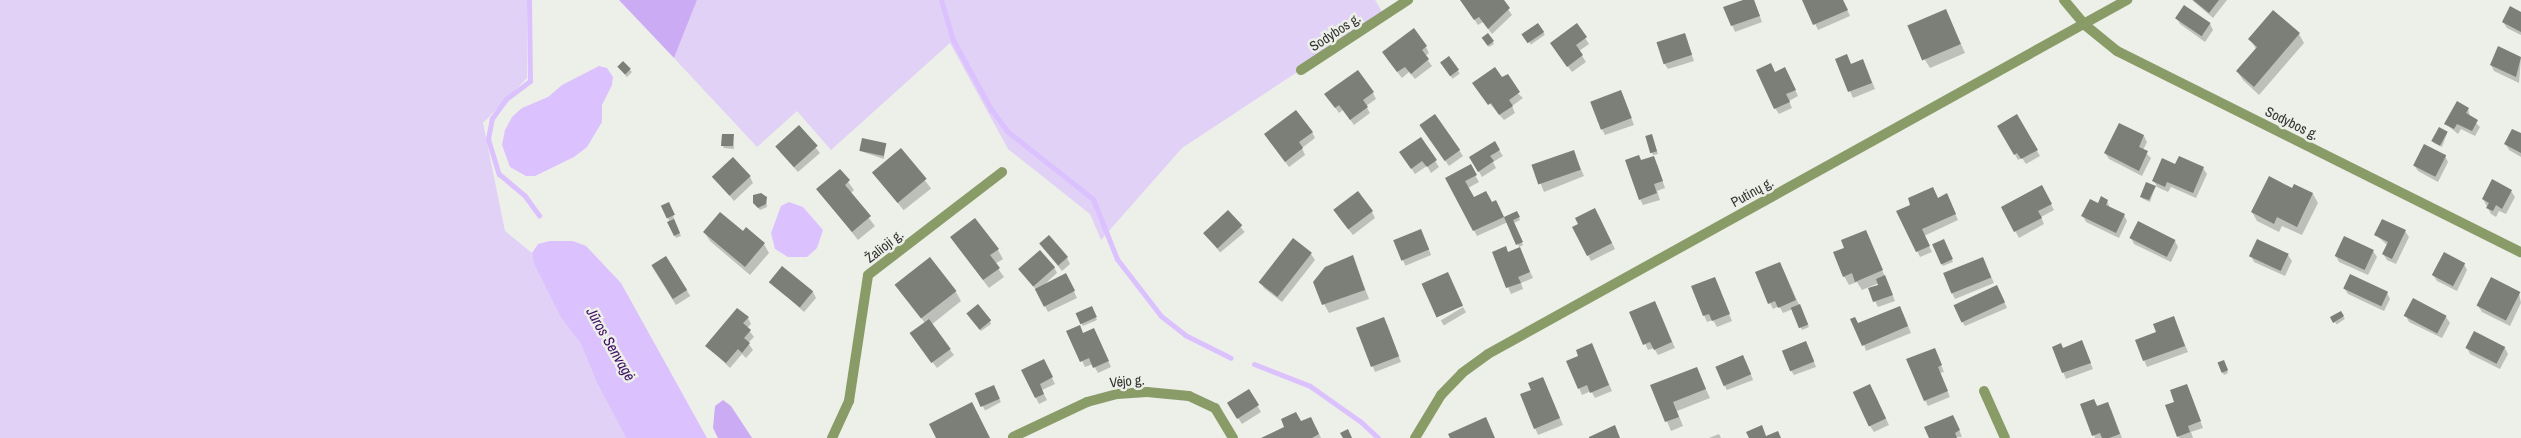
<!DOCTYPE html>
<html>
<head>
<meta charset="utf-8">
<style>
	body { margin:0 }
	#map { position:relative; width:2521px; height:438px; overflow:hidden; background:#edefe9; font-family:"Archivo Narrow",sans-serif }
	div>[style] { position:absolute }
	.green>* { inset:0; background:#e1d1f7 }
	.forest>* { inset:0; background:#ccabf5 }
	.water>* { inset:0; background:#dbc1fd }
	.shadow>* { inset:0; background:#0003; transform-origin:0 0 }
	.stream>* { height:5px; margin:-2.5px; padding:0 2.5px; transform-origin:2.5px; border-radius:2.5px; background:#dbc1fd }
	.building>* { inset:0; background:#7c7e78; transform-origin:0 0 }
	.minor>* { height:10px; margin:-5px; padding:0 5px; transform-origin:5px; border-radius:5px; background:#899c68 }
	span { translate:-50% -50%; white-space:nowrap; text-align:center; line-height:1.15; -webkit-text-stroke:5px #edefe9; paint-order:stroke }
	.street-label { font-size:14px; color:#323331 }
	.water-label { font-size:15px; color:#401066; font-style:italic }
</style>
</head>
<body>
<div id="map">
	<div class="green">
		<i style="clip-path:polygon(0 0,527px 0,527px 78px,483px 123px,505px 231px,532px 253px,534px 264px,561px 318px,581px 344px,597px 383px,626px 438px,0 438px)"></i>
		<i style="clip-path:polygon(697px 0,1375px 0,1384px 15px,1182px 148px,1101px 240px,1090px 214px,1008px 149px,950px 43px,831px 150px,797px 111px,757px 147px,674px 58px)"></i>
	</div>
	<div class="forest">
		<i style="clip-path:polygon(619px 0,697px 0,674px 58px)"></i>
		<i style="clip-path:polygon(723px 400px,731px 406px,752px 438px,718px 438px,713px 428px,715px 406px)"></i>
	</div>
	<div class="water">
		<i style="clip-path:polygon(599px 66px,607px 68px,613px 77px,612px 85px,602px 105px,602px 122px,587px 147px,574px 157px,535px 176px,526px 176px,510px 167px,502px 145px,505px 130px,512px 117px,522px 108px,548px 97px,562px 85px)"></i>
		<i style="clip-path:polygon(789px 202px,803px 207px,823px 230px,817px 248px,807px 257px,788px 257px,775px 249px,771px 233px,781px 206px)"></i>
		<i style="clip-path:polygon(550px 241px,573px 241px,586px 246px,621px 283px,707px 438px,626px 438px,597px 383px,581px 344px,561px 318px,534px 264px,532px 253px,538px 244px)"></i>
	</div>
	<div class="shadow">
		<i style="clip-path:polygon(1461px 0,1502px 0,1512px 15px,1492px 34px,1483px 22px,1478px 25px)"></i>
		<i style="clip-path:polygon(1746px 0,1754px 0,1762px 22px,1735px 32px,1725px 8px)"></i>
		<i style="clip-path:polygon(1804px 0,1843px 0,1850px 16px,1818px 30px)"></i>
		<i style="clip-path:polygon(2192px 0,2227px 0,2213px 18px)"></i>
		<i style="clip-path:polygon(1946px 11px,1965px 53px,1930px 68px,1925px 60px)"></i>
		<i style="clip-path:polygon(2521px 13px,2521px 35px,2507px 28px,2503px 22px)"></i>
		<i style="clip-path:polygon(2177px 18px,2210px 24px,2213px 30px,2205px 42px,2180px 24px)"></i>
		<i style="left:1538px;top:25px;width:12px;height:17px;rotate:55deg"></i>
		<i style="clip-path:polygon(1577px 25px,1589px 44px,1579px 51px,1586px 62px,1572px 72px,1555px 49px)"></i>
		<i style="clip-path:polygon(1488px 34px,1494px 44px,1489px 47px,1483px 38px)"></i>
		<i style="clip-path:polygon(1684px 34px,1694px 61px,1668px 69px,1664px 63px)"></i>
		<i style="clip-path:polygon(2299px 34px,2304px 43px,2259px 95px,2243px 80px,2237px 71px,2256px 49px,2250px 39px)"></i>
		<i style="clip-path:polygon(1426px 47px,1429px 53px,1425px 56px,1432px 66px,1415px 79px,1409px 72px,1402px 78px,1387px 59px)"></i>
		<i style="clip-path:polygon(2499px 48px,2521px 58px,2519px 83px,2494px 71px,2491px 65px)"></i>
		<i style="left:1449px;top:58px;width:19px;height:9px;rotate:55deg"></i>
		<i style="clip-path:polygon(1836px 60px,1866px 67px,1875px 89px,1853px 98px)"></i>
		<i style="clip-path:polygon(623px 63px,632px 72px,627px 77px,618px 67px)"></i>
		<i style="clip-path:polygon(1775px 73px,1788px 74px,1798px 96px,1789px 101px,1792px 108px,1779px 114px,1775px 108px)"></i>
		<i style="clip-path:polygon(1502px 79px,1523px 98px,1512px 106px,1515px 113px,1504px 120px,1477px 89px)"></i>
		<i style="clip-path:polygon(1621px 91px,1634px 125px,1605px 135px,1602px 129px)"></i>
		<i style="clip-path:polygon(1373px 93px,1376px 99px,1366px 106px,1370px 113px,1354px 125px,1343px 110px,1339px 113px,1330px 100px)"></i>
		<i style="clip-path:polygon(2468px 108px,2470px 117px,2480px 127px,2475px 136px,2461px 129px,2458px 134px,2446px 124px)"></i>
		<i style="clip-path:polygon(1435px 115px,1463px 156px,1449px 166px,1424px 131px)"></i>
		<i style="clip-path:polygon(2017px 116px,2040px 156px,2026px 164px,2022px 158px,2018px 160px,1999px 126px)"></i>
		<i style="clip-path:polygon(2120px 125px,2144px 136px,2147px 142px,2143px 150px,2151px 158px,2142px 176px,2109px 159px,2105px 153px)"></i>
		<i style="clip-path:polygon(799px 127px,820px 153px,798px 172px,780px 152px)"></i>
		<i style="clip-path:polygon(1312px 132px,1315px 138px,1302px 148px,1305px 155px,1289px 167px,1269px 140px)"></i>
		<i style="clip-path:polygon(2447px 133px,2442px 147px,2434px 143px,2433px 141px)"></i>
		<i style="clip-path:polygon(2521px 134px,2521px 157px,2509px 150px,2506px 144px)"></i>
		<i style="clip-path:polygon(733px 135px,734px 149px,724px 148px,723px 146px)"></i>
		<i style="clip-path:polygon(1646px 137px,1653px 138px,1658px 154px,1653px 155px)"></i>
		<i style="clip-path:polygon(1421px 139px,1439px 167px,1431px 173px,1427px 166px,1415px 174px,1404px 158px)"></i>
		<i style="clip-path:polygon(1494px 143px,1503px 156px,1493px 162px,1496px 168px,1482px 177px,1471px 158px)"></i>
		<i style="clip-path:polygon(885px 144px,884px 159px,860px 151px)"></i>
		<i style="left:901px;top:150px;width:49px;height:35px;rotate:52deg"></i>
		<i style="clip-path:polygon(2445px 156px,2448px 162px,2438px 182px,2418px 171px,2414px 165px)"></i>
		<i style="clip-path:polygon(1576px 158px,1584px 176px,1544px 192px,1534px 167px)"></i>
		<i style="clip-path:polygon(1641px 162px,1657px 164px,1665px 188px,1657px 191px,1660px 200px,1643px 205px,1640px 199px)"></i>
		<i style="clip-path:polygon(2176px 165px,2203px 168px,2207px 174px,2196px 198px,2171px 187px,2168px 192px,2157px 187px,2154px 181px)"></i>
		<i style="clip-path:polygon(1470px 166px,1479px 182px,1468px 188px,1474px 199px,1499px 207px,1504px 218px,1517px 213px,1520px 220px,1514px 223px,1523px 245px,1519px 247px,1508px 222px,1477px 236px,1447px 178px)"></i>
		<i style="clip-path:polygon(840px 171px,854px 190px,850px 194px,875px 226px,858px 240px,818px 190px)"></i>
		<i style="clip-path:polygon(714px 177px,750px 177px,753px 183px,734px 201px)"></i>
		<i style="clip-path:polygon(2295px 185px,2313px 194px,2318px 203px,2302px 235px,2282px 226px,2279px 232px,2257px 221px,2252px 212px,2293px 190px)"></i>
		<i style="clip-path:polygon(2041px 186px,2054px 210px,2041px 217px,2044px 224px,2019px 238px,2002px 207px)"></i>
		<i style="clip-path:polygon(2155px 187px,2150px 202px,2143px 199px,2141px 197px)"></i>
		<i style="clip-path:polygon(2511px 191px,2515px 197px,2506px 214px,2499px 211px,2496px 217px,2491px 214px,2483px 199px)"></i>
		<i style="clip-path:polygon(766px 198px,767px 207px,760px 210px,754px 203px)"></i>
		<i style="clip-path:polygon(1938px 199px,1950px 201px,1958px 220px,1924px 236px,1932px 252px,1920px 257px,1898px 212px)"></i>
		<i style="clip-path:polygon(2107px 201px,2110px 208px,2124px 215px,2127px 221px,2119px 238px,2086px 222px,2083px 216px)"></i>
		<i style="clip-path:polygon(668px 203px,681px 236px,676px 238px,668px 218px)"></i>
		<i style="left:1228px;top:212px;width:26px;height:32px;rotate:50deg"></i>
		<i style="clip-path:polygon(1372px 212px,1375px 218px,1353px 235px,1338px 216px)"></i>
		<i style="clip-path:polygon(1598px 215px,1615px 249px,1591px 261px,1588px 255px)"></i>
		<i style="clip-path:polygon(746px 228px,764px 244px,769px 253px,750px 275px,710px 241px,704px 232px,743px 232px)"></i>
		<i style="left:1421px;top:231px;width:26px;height:28px;rotate:67deg"></i>
		<i style="clip-path:polygon(1866px 231px,1895px 301px,1878px 307px,1875px 301px,1879px 283px,1862px 290px,1857px 282px,1849px 285px,1844px 276px)"></i>
		<i style="clip-path:polygon(2405px 231px,2409px 237px,2396px 264px,2387px 260px,2383px 254px,2387px 245px,2376px 235px)"></i>
		<i style="clip-path:polygon(2131px 238px,2175px 241px,2178px 247px,2171px 262px,2134px 244px)"></i>
		<i style="clip-path:polygon(1945px 243px,1953px 262px,1943px 266px,1933px 245px)"></i>
		<i style="clip-path:polygon(1040px 244px,1067px 258px,1070px 264px,1062px 271px)"></i>
		<i style="clip-path:polygon(957px 246px,998px 250px,1003px 259px,995px 264px,1004px 277px,989px 288px)"></i>
		<i style="clip-path:polygon(1520px 249px,1533px 278px,1521px 283px,1523px 289px,1511px 294px,1493px 253px,1509px 253px)"></i>
		<i style="clip-path:polygon(2373px 251px,2377px 257px,2368px 275px,2339px 262px,2336px 256px)"></i>
		<i style="clip-path:polygon(1311px 254px,1315px 260px,1282px 302px,1264px 288px,1260px 282px)"></i>
		<i style="clip-path:polygon(2288px 255px,2292px 261px,2285px 276px,2254px 262px,2251px 256px)"></i>
		<i style="left:666px;top:257px;width:46px;height:17px;rotate:58deg"></i>
		<i style="clip-path:polygon(1353px 257px,1369px 299px,1329px 313px,1324px 304px)"></i>
		<i style="clip-path:polygon(2464px 264px,2467px 270px,2457px 291px,2437px 281px,2433px 275px)"></i>
		<i style="clip-path:polygon(1986px 265px,1994px 283px,1955px 299px,1952px 293px)"></i>
		<i style="clip-path:polygon(1054px 267px,1057px 273px,1045px 284px,1069px 281px,1077px 298px,1048px 312px,1037px 291px,1019px 269px)"></i>
		<i style="clip-path:polygon(1783px 269px,1809px 327px,1802px 330px,1793px 309px,1783px 313px,1779px 306px,1773px 309px,1770px 303px)"></i>
		<i style="clip-path:polygon(771px 282px,813px 292px,816px 298px,804px 312px)"></i>
		<i style="clip-path:polygon(1717px 284px,1732px 321px,1717px 327px,1713px 320px,1707px 322px,1692px 287px)"></i>
		<i style="clip-path:polygon(897px 286px,956px 292px,961px 301px,931px 325px,954px 355px,937px 368px,915px 340px,925px 323px)"></i>
		<i style="clip-path:polygon(2344px 288px,2387px 293px,2390px 299px,2384px 311px,2348px 294px)"></i>
		<i style="clip-path:polygon(2000px 292px,2007px 308px,1965px 326px,1961px 320px)"></i>
		<i style="clip-path:polygon(2519px 293px,2521px 303px,2510px 326px,2482px 312px,2478px 306px)"></i>
		<i style="left:1463px;top:307px;width:6px;height:26px;rotate:59deg"></i>
		<i style="clip-path:polygon(1658px 308px,1675px 348px,1658px 355px,1654px 348px,1648px 350px,1631px 313px)"></i>
		<i style="clip-path:polygon(1093px 310px,1097px 320px,1083px 326px,1081px 323px)"></i>
		<i style="clip-path:polygon(1903px 313px,1911px 333px,1866px 351px,1858px 325px)"></i>
		<i style="left:2341px;top:313px;width:7px;height:10px;rotate:56deg"></i>
		<i style="clip-path:polygon(969px 316px,990px 321px,991px 324px,981px 331px)"></i>
		<i style="clip-path:polygon(2406px 316px,2446px 317px,2450px 323px,2442px 338px,2409px 322px)"></i>
		<i style="clip-path:polygon(748px 318px,751px 324px,747px 328px,754px 337px,748px 343px,753px 350px,746px 358px,742px 354px,730px 368px,707px 346px)"></i>
		<i style="clip-path:polygon(2174px 318px,2188px 352px,2147px 367px,2136px 340px,2158px 332px)"></i>
		<i style="clip-path:polygon(1387px 324px,1401px 362px,1375px 372px,1358px 328px)"></i>
		<i style="clip-path:polygon(1068px 332px,1097px 335px,1111px 367px,1098px 373px,1093px 364px,1085px 367px)"></i>
		<i style="clip-path:polygon(2475px 333px,2505px 348px,2508px 354px,2500px 369px,2470px 354px,2467px 348px)"></i>
		<i style="clip-path:polygon(1806px 342px,1816px 367px,1794px 375px,1790px 369px)"></i>
		<i style="clip-path:polygon(2082px 342px,2093px 369px,2066px 379px,2053px 347px,2063px 349px)"></i>
		<i style="clip-path:polygon(1595px 351px,1612px 391px,1595px 398px,1591px 391px,1582px 395px,1568px 362px)"></i>
		<i style="clip-path:polygon(1937px 355px,1944px 372px,1940px 373px,1950px 397px,1928px 406px,1925px 400px)"></i>
		<i style="clip-path:polygon(1746px 362px,1753px 380px,1727px 390px,1724px 385px)"></i>
		<i style="clip-path:polygon(2225px 364px,2228px 373px,2224px 375px,2222px 372px)"></i>
		<i style="clip-path:polygon(1046px 366px,1055px 384px,1042px 390px,1047px 400px,1039px 404px,1022px 370px)"></i>
		<i style="clip-path:polygon(1696px 368px,1710px 398px,1677px 411px,1683px 426px,1671px 431px,1652px 386px)"></i>
		<i style="clip-path:polygon(1543px 378px,1563px 425px,1538px 435px,1521px 395px,1533px 390px)"></i>
		<i style="clip-path:polygon(2187px 385px,2203px 428px,2191px 432px,2193px 438px,2179px 438px,2176px 402px)"></i>
		<i style="left:993px;top:387px;width:17px;height:18px;rotate:62deg"></i>
		<i style="clip-path:polygon(1249px 391px,1261px 412px,1242px 424px,1232px 409px)"></i>
		<i style="clip-path:polygon(1873px 391px,1889px 425px,1874px 432px,1870px 426px)"></i>
		<i style="clip-path:polygon(2094px 400px,2098px 407px,2111px 409px,2122px 438px,2095px 438px,2082px 405px)"></i>
		<i style="clip-path:polygon(1956px 422px,1962px 437px,1930px 438px)"></i>
		<i style="clip-path:polygon(1301px 423px,1316px 427px,1321px 438px,1264px 438px)"></i>
		<i style="clip-path:polygon(1719px 434px,1721px 438px,1709px 438px)"></i>
	</div>
	<div class="stream">
		<i style="left:529px;top:0;width:81px;rotate:89.3deg"></i>
		<i style="left:530px;top:81px;width:30px;rotate:143deg"></i>
		<i style="left:506px;top:99px;width:24px;rotate:126deg"></i>
		<i style="left:492px;top:118px;width:21px;rotate:101deg"></i>
		<i style="left:488px;top:139px;width:37px;rotate:73deg"></i>
		<i style="left:499px;top:174px;width:34px;rotate:40deg"></i>
		<i style="left:525px;top:196px;width:24px;rotate:54deg"></i>
		<i style="left:941px;top:0;width:42px;rotate:73.3deg"></i>
		<i style="left:953px;top:40px;width:79px;rotate:61.2deg"></i>
		<i style="left:991px;top:109px;width:27px;rotate:54deg"></i>
		<i style="left:1007px;top:131px;width:110px;rotate:38.3deg"></i>
		<i style="left:1093px;top:199px;width:65px;rotate:68.2deg"></i>
		<i style="left:1117px;top:259px;width:72px;rotate:52.3deg"></i>
		<i style="left:1161px;top:316px;width:31px;rotate:38deg"></i>
		<i style="left:1185px;top:335px;width:51px;rotate:26.6deg"></i>
		<i style="left:1254px;top:364px;width:60px;rotate:21.4deg"></i>
		<i style="left:1310px;top:386px;width:62px;rotate:35.2deg"></i>
		<i style="left:1361px;top:422px;width:23px;rotate:43deg"></i>
	</div>
	<div class="building">
		<i style="clip-path:polygon(1460px 0,1504px 0,1510px 8px,1488px 29px,1479px 17px,1474px 20px)"></i>
		<i style="clip-path:polygon(1743px 0,1754px 0,1760px 16px,1731px 26px,1723px 7px)"></i>
		<i style="clip-path:polygon(1802px 0,1843px 0,1848px 10px,1813px 25px)"></i>
		<i style="clip-path:polygon(2193px 0,2219px 0,2209px 13px)"></i>
		<i style="left:2184px;top:5px;width:32px;height:16px;rotate:34deg"></i>
		<i style="clip-path:polygon(2510px 6px,2521px 12px,2521px 32px,2502px 22px)"></i>
		<i style="left:1946px;top:9px;width:38px;height:42px;rotate:67deg"></i>
		<i style="clip-path:polygon(2273px 10px,2300px 33px,2254px 87px,2236px 71px,2257px 47px,2248px 39px)"></i>
		<i style="left:1538px;top:23px;width:11px;height:20px;rotate:56deg"></i>
		<i style="clip-path:polygon(1577px 23px,1587px 37px,1576px 45px,1583px 55px,1567px 67px,1550px 43px)"></i>
		<i style="clip-path:polygon(1414px 28px,1427px 46px,1422px 50px,1429px 59px,1411px 74px,1405px 67px,1397px 72px,1382px 52px)"></i>
		<i style="left:1488px;top:33px;width:10px;height:8px;rotate:53deg"></i>
		<i style="left:1685px;top:33px;width:23px;height:30px;rotate:72deg"></i>
		<i style="clip-path:polygon(2498px 46px,2521px 57px,2516px 77px,2490px 65px)"></i>
		<i style="clip-path:polygon(1847px 54px,1851px 64px,1863px 59px,1872px 83px,1848px 92px,1835px 59px)"></i>
		<i style="left:1449px;top:56px;width:17px;height:11px;rotate:54deg"></i>
		<i style="left:623px;top:61px;width:11px;height:8px;rotate:45deg"></i>
		<i style="clip-path:polygon(1771px 63px,1775px 72px,1785px 67px,1796px 90px,1786px 94px,1790px 102px,1774px 109px,1756px 70px)"></i>
		<i style="clip-path:polygon(1495px 67px,1502px 77px,1508px 74px,1520px 92px,1509px 100px,1513px 106px,1499px 115px,1491px 103px,1488px 105px,1472px 83px)"></i>
		<i style="clip-path:polygon(1358px 70px,1374px 92px,1363px 100px,1368px 107px,1350px 120px,1339px 105px,1335px 108px,1324px 94px)"></i>
		<i style="left:1621px;top:90px;width:30px;height:33px;rotate:69deg"></i>
		<i style="clip-path:polygon(2457px 101px,2469px 108px,2466px 113px,2478px 120px,2472px 131px,2457px 124px,2454px 129px,2444px 124px)"></i>
		<i style="clip-path:polygon(1296px 110px,1313px 132px,1299px 142px,1303px 148px,1285px 162px,1264px 134px)"></i>
		<i style="left:1435px;top:114px;width:44px;height:19px;rotate:55deg"></i>
		<i style="clip-path:polygon(2017px 114px,2038px 150px,2021px 159px,2017px 153px,2014px 155px,1997px 126px)"></i>
		<i style="clip-path:polygon(2119px 123px,2144px 135px,2139px 147px,2148px 151px,2139px 171px,2104px 153px)"></i>
		<i style="left:799px;top:125px;width:28px;height:32px;rotate:48deg"></i>
		<i style="left:2439px;top:127px;width:10px;height:16px;rotate:29deg"></i>
		<i style="clip-path:polygon(2512px 129px,2521px 133px,2521px 153px,2504px 144px)"></i>
		<i style="clip-path:polygon(722px 134px,734px 134px,733px 146px,721px 146px)"></i>
		<i style="left:1652px;top:134px;width:18px;height:7px;rotate:74deg"></i>
		<i style="clip-path:polygon(1421px 137px,1437px 160px,1427px 167px,1422px 161px,1411px 169px,1399px 152px)"></i>
		<i style="left:862px;top:138px;width:25px;height:13px;rotate:12deg"></i>
		<i style="clip-path:polygon(1495px 141px,1500px 150px,1490px 156px,1494px 161px,1478px 172px,1469px 157px)"></i>
		<i style="left:2424px;top:144px;width:25px;height:24px;rotate:27deg"></i>
		<i style="left:901px;top:148px;width:40px;height:38px;rotate:50deg"></i>
		<i style="left:1574px;top:150px;width:21px;height:45px;rotate:71deg"></i>
		<i style="clip-path:polygon(1639px 155px,1641px 160px,1654px 156px,1663px 181px,1654px 184px,1657px 193px,1639px 200px,1625px 160px)"></i>
		<i style="clip-path:polygon(2179px 156px,2204px 167px,2193px 193px,2167px 182px,2165px 187px,2152px 181px,2162px 158px,2175px 164px)"></i>
		<i style="left:733px;top:157px;width:26px;height:29px;rotate:47deg"></i>
		<i style="clip-path:polygon(1471px 164px,1477px 175px,1465px 181px,1474px 197px,1486px 191px,1492px 202px,1496px 200px,1504px 217px,1473px 231px,1445px 178px)"></i>
		<i style="clip-path:polygon(840px 169px,850px 180px,845px 185px,871px 216px,852px 232px,816px 189px)"></i>
		<i style="clip-path:polygon(2269px 176px,2292px 188px,2294px 184px,2313px 193px,2297px 227px,2277px 217px,2274px 224px,2251px 212px)"></i>
		<i style="clip-path:polygon(2492px 179px,2512px 190px,2502px 209px,2496px 205px,2493px 211px,2486px 208px,2489px 203px,2482px 199px)"></i>
		<i style="clip-path:polygon(2146px 182px,2156px 186px,2149px 200px,2140px 197px)"></i>
		<i style="clip-path:polygon(2042px 185px,2052px 204px,2038px 211px,2042px 218px,2014px 232px,2001px 207px)"></i>
		<i style="clip-path:polygon(1933px 187px,1938px 198px,1947px 193px,1956px 214px,1922px 229px,1930px 246px,1916px 252px,1896px 211px,1910px 205px,1908px 198px)"></i>
		<i style="left:1358px;top:191px;width:25px;height:31px;rotate:53deg"></i>
		<i style="clip-path:polygon(761px 193px,767px 197px,766px 204px,758px 208px,753px 203px,753px 195px)"></i>
		<i style="clip-path:polygon(2101px 196px,2108px 200px,2106px 205px,2125px 214px,2116px 233px,2081px 216px,2090px 199px,2098px 203px)"></i>
		<i style="left:669px;top:202px;width:14px;height:9px;rotate:65deg"></i>
		<i style="clip-path:polygon(1595px 208px,1612px 243px,1587px 256px,1572px 227px,1578px 224px,1575px 218px)"></i>
		<i style="left:1228px;top:210px;width:21px;height:34px;rotate:47deg"></i>
		<i style="clip-path:polygon(1517px 211px,1520px 217px,1513px 220px,1523px 242px,1516px 245px,1504px 217px)"></i>
		<i style="clip-path:polygon(720px 212px,743px 231px,746px 227px,765px 243px,745px 267px,703px 232px)"></i>
		<i style="clip-path:polygon(975px 218px,999px 249px,990px 255px,1000px 268px,983px 280px,950px 237px)"></i>
		<i style="clip-path:polygon(674px 219px,680px 233px,674px 236px,667px 222px)"></i>
		<i style="clip-path:polygon(2382px 219px,2406px 230px,2392px 259px,2382px 254px,2388px 242px,2374px 235px)"></i>
		<i style="left:2138px;top:221px;width:42px;height:19px;rotate:27deg"></i>
		<i style="left:1421px;top:229px;width:22px;height:30px;rotate:68deg"></i>
		<i style="clip-path:polygon(1866px 230px,1883px 270px,1855px 282px,1852px 273px,1843px 277px,1833px 252px,1844px 248px,1841px 240px)"></i>
		<i style="left:1049px;top:235px;width:29px;height:13px;rotate:49deg"></i>
		<i style="left:2344px;top:236px;width:33px;height:22px;rotate:25deg"></i>
		<i style="left:1293px;top:238px;width:24px;height:56px;rotate:38deg"></i>
		<i style="left:1944px;top:239px;width:22px;height:13px;rotate:66deg"></i>
		<i style="left:2257px;top:239px;width:35px;height:19px;rotate:25deg"></i>
		<i style="clip-path:polygon(1506px 246px,1508px 252px,1520px 247px,1530px 272px,1518px 277px,1521px 283px,1506px 288px,1492px 252px)"></i>
		<i style="left:1040px;top:250px;width:23px;height:29px;rotate:49deg"></i>
		<i style="left:2444px;top:252px;width:24px;height:26px;rotate:28deg"></i>
		<i style="clip-path:polygon(1353px 255px,1365px 290px,1322px 305px,1313px 282px,1325px 267px)"></i>
		<i style="left:666px;top:256px;width:40px;height:17px;rotate:58deg"></i>
		<i style="left:930px;top:257px;width:43px;height:45px;rotate:52deg"></i>
		<i style="left:1983px;top:257px;width:22px;height:43px;rotate:68deg"></i>
		<i style="clip-path:polygon(1780px 262px,1796px 300px,1778px 308px,1775px 301px,1768px 304px,1755px 272px)"></i>
		<i style="left:782px;top:266px;width:40px;height:21px;rotate:39deg"></i>
		<i style="left:1448px;top:272px;width:37px;height:29px;rotate:66deg"></i>
		<i style="left:1066px;top:273px;width:20px;height:35px;rotate:63deg"></i>
		<i style="left:2350px;top:274px;width:42px;height:16px;rotate:25deg"></i>
		<i style="clip-path:polygon(1885px 275px,1893px 295px,1873px 302px,1868px 288px,1878px 285px,1876px 279px)"></i>
		<i style="clip-path:polygon(1715px 277px,1730px 314px,1712px 321px,1709px 314px,1703px 316px,1691px 286px)"></i>
		<i style="left:2491px;top:277px;width:33px;height:32px;rotate:27deg"></i>
		<i style="left:1997px;top:285px;width:19px;height:48px;rotate:65deg"></i>
		<i style="left:2413px;top:298px;width:38px;height:20px;rotate:28deg"></i>
		<i style="clip-path:polygon(1655px 301px,1672px 342px,1654px 350px,1650px 342px,1643px 345px,1629px 312px)"></i>
		<i style="left:978px;top:304px;width:21px;height:15px;rotate:51deg"></i>
		<i style="left:1800px;top:304px;width:22px;height:10px;rotate:68deg"></i>
		<i style="left:1092px;top:306px;width:12px;height:18px;rotate:66deg"></i>
		<i style="clip-path:polygon(1900px 306px,1908px 326px,1862px 346px,1850px 319px,1855px 317px,1858px 323px)"></i>
		<i style="clip-path:polygon(737px 308px,749px 317px,743px 323px,751px 330px,744px 338px,750px 343px,742px 353px,738px 349px,726px 363px,705px 346px)"></i>
		<i style="clip-path:polygon(2341px 311px,2344px 316px,2333px 323px,2330px 317px)"></i>
		<i style="clip-path:polygon(2174px 316px,2185px 346px,2143px 361px,2135px 340px,2156px 332px,2153px 324px)"></i>
		<i style="left:1384px;top:317px;width:42px;height:30px;rotate:69deg"></i>
		<i style="left:929px;top:319px;width:37px;height:24px;rotate:54deg"></i>
		<i style="clip-path:polygon(1080px 325px,1083px 333px,1094px 328px,1109px 361px,1093px 368px,1089px 358px,1080px 362px,1066px 331px)"></i>
		<i style="left:2474px;top:331px;width:35px;height:19px;rotate:27deg"></i>
		<i style="clip-path:polygon(2082px 340px,2091px 363px,2062px 373px,2052px 347px,2061px 343px,2063px 348px)"></i>
		<i style="left:1806px;top:341px;width:22px;height:26px;rotate:68deg"></i>
		<i style="clip-path:polygon(1592px 343px,1609px 385px,1590px 393px,1587px 385px,1578px 389px,1566px 361px,1578px 356px,1576px 350px)"></i>
		<i style="clip-path:polygon(1935px 348px,1942px 365px,1938px 367px,1948px 391px,1924px 401px,1906px 359px)"></i>
		<i style="left:1743px;top:355px;width:21px;height:30px;rotate:67deg"></i>
		<i style="clip-path:polygon(1044px 359px,1053px 377px,1040px 384px,1044px 394px,1035px 398px,1021px 370px)"></i>
		<i style="left:2224px;top:360px;width:11px;height:7px;rotate:68deg"></i>
		<i style="clip-path:polygon(1697px 367px,1706px 389px,1673px 402px,1679px 417px,1665px 422px,1650px 385px)"></i>
		<i style="clip-path:polygon(1543px 377px,1560px 418px,1534px 429px,1520px 394px,1531px 390px,1528px 383px)"></i>
		<i style="left:1870px;top:384px;width:38px;height:19px;rotate:65deg"></i>
		<i style="clip-path:polygon(2187px 384px,2201px 421px,2188px 426px,2190px 432px,2177px 437px,2165px 405px,2174px 402px,2170px 390px)"></i>
		<i style="left:994px;top:385px;width:15px;height:21px;rotate:67deg"></i>
		<i style="left:1249px;top:389px;width:19px;height:26px;rotate:58deg"></i>
		<i style="clip-path:polygon(2094px 399px,2097px 406px,2108px 402px,2120px 434px,2109px 438px,2102px 438px,2100px 433px,2092px 436px,2080px 404px)"></i>
		<i style="clip-path:polygon(972px 402px,990px 438px,936px 438px,929px 424px)"></i>
		<i style="clip-path:polygon(1296px 412px,1301px 421px,1311px 417px,1319px 434px,1312px 438px,1261px 438px,1284px 427px,1281px 419px)"></i>
		<i style="clip-path:polygon(1953px 415px,1960px 430px,1955px 433px,1957px 438px,1929px 438px,1924px 427px)"></i>
		<i style="clip-path:polygon(1486px 417px,1495px 438px,1450px 438px,1448px 434px)"></i>
		<i style="clip-path:polygon(1615px 425px,1620px 438px,1589px 438px,1589px 437px)"></i>
		<i style="clip-path:polygon(1762px 425px,1766px 436px,1778px 431px,1781px 438px,1749px 438px,1746px 432px)"></i>
		<i style="clip-path:polygon(1348px 429px,1352px 438px,1343px 438px,1340px 433px)"></i>
	</div>
	<div class="minor">
		<i style="left:2064px;top:0;width:33px;rotate:50deg"></i>
		<i style="left:2085px;top:25px;width:41px;rotate:39.1deg"></i>
		<i style="left:2117px;top:51px;width:451px;rotate:26.5deg"></i>
		<i style="left:1301px;top:70px;width:128px;rotate:-33.2deg"></i>
		<i style="left:1984px;top:391px;width:51px;rotate:65.9deg"></i>
		<i style="left:1013px;top:437px;width:82px;rotate:-25.3deg"></i>
		<i style="left:1087px;top:402px;width:31px;rotate:-15deg"></i>
		<i style="left:1117px;top:394px;width:30px;rotate:-4deg"></i>
		<i style="left:1147px;top:392px;width:42px;rotate:5.4deg"></i>
		<i style="left:1189px;top:396px;width:29px;rotate:25deg"></i>
		<i style="left:1215px;top:408px;width:35px;rotate:59deg"></i>
		<i style="left:832px;top:438px;width:41px;rotate:-65.3deg"></i>
		<i style="left:849px;top:401px;width:127px;rotate:-81.4deg"></i>
		<i style="left:868px;top:275px;width:169px;rotate:-37.5deg"></i>
		<i style="left:1415px;top:438px;width:50px;rotate:-58.8deg"></i>
		<i style="left:1441px;top:395px;width:30px;rotate:-46deg"></i>
		<i style="left:1462px;top:373px;width:32px;rotate:-36deg"></i>
		<i style="left:1488px;top:354px;width:731px;rotate:-28.99deg"></i>
	</div>
	<div class="street-label">
		<span style="left:1335px;top:32px;rotate:-33deg">Sodybos g.</span>
		<span style="left:2292px;top:123px;rotate:26deg">Sodybos g.</span>
		<span style="left:1752px;top:192px;rotate:-29deg">Putinų g.</span>
		<span style="left:884px;top:246px;rotate:-38deg">Žalioji g.</span>
		<span style="left:1127px;top:381px;rotate:-5deg">Vėjo g.</span>
	</div>
	<div class="water-label">
		<span style="left:611px;top:344px;rotate:60deg">Jūros Senvagė</span>
	</div>
</div>
</body>
</html>
